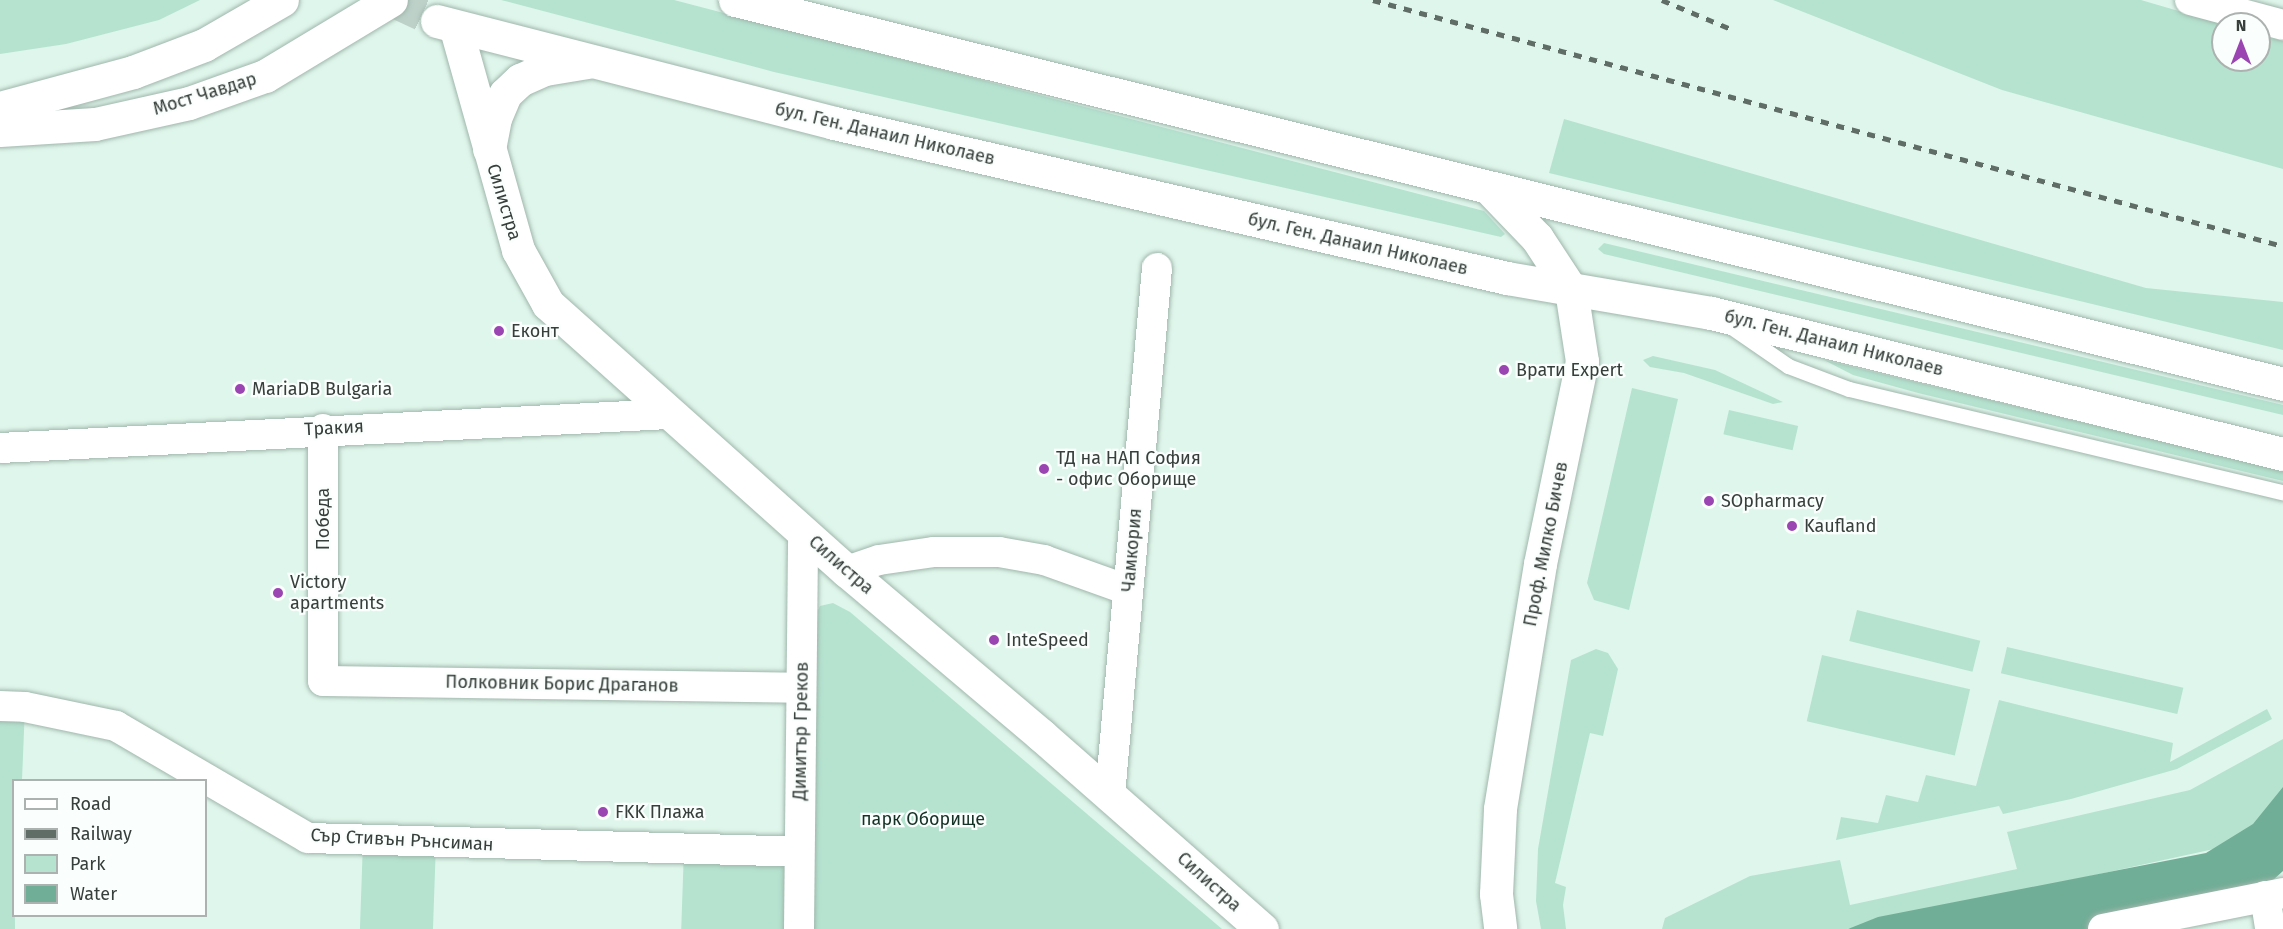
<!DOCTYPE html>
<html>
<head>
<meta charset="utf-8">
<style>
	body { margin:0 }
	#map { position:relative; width:2283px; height:929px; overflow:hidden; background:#dff6ec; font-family:"Fira Sans",sans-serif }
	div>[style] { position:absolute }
	.green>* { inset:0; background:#b5e3d0; transform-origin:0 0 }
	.water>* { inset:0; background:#71ae97 }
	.primary-tunnel>* { height:33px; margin-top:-16.5px; transform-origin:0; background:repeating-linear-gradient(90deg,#bdd1c9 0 33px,transparent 0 49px) }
	.roads { filter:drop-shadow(0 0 2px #a0b6ac) drop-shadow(0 0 2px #a0b6ac) }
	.service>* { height:15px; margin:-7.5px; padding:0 7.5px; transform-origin:7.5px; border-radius:7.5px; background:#fff }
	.minor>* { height:30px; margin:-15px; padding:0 15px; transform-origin:15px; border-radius:15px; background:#fff }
	.secondary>* { height:33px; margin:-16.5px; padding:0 16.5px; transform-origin:16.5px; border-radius:16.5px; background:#fff }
	.primary>* { height:33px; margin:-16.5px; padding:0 16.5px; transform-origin:16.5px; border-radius:16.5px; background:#fff }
	.rail>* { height:4.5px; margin-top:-2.25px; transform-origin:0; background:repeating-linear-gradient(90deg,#606d67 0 8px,transparent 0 16px) }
	.dots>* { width:16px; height:16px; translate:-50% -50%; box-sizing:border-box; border:3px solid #fafefc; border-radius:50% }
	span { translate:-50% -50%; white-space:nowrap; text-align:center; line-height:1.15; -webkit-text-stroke:4.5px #fafefc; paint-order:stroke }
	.street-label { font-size:18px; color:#363f3b }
	.poi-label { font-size:18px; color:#363f3b }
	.left { translate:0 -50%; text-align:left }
	.park-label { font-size:18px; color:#143227 }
	.legend { position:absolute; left:12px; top:779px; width:195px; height:138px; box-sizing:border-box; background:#fafefc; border:2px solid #acb2af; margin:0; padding:8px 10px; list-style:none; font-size:18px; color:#363f3b }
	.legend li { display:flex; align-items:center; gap:12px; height:30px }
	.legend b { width:30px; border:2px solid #acb2af }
	.north { position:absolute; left:2211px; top:12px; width:60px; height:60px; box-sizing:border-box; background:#fafefc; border:2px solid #acb2af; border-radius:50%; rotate:0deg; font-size:16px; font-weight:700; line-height:24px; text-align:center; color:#363f3b }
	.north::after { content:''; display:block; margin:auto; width:21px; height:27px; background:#9a45b2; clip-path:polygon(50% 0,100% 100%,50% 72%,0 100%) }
</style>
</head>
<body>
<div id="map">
	<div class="green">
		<i style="clip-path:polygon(0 0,200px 0,159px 20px,66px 44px,0 54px)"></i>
		<i style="clip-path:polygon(501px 0,674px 0,1484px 211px,1505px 234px,1501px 237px,774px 72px)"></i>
		<i style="clip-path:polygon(1773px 0,2141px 0,2223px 24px,2223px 60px,2259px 60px,2259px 35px,2283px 41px,2283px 169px,2002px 90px)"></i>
		<i style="clip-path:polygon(1564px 119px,2146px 288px,2283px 302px,2283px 350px,1549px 173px)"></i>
		<i style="clip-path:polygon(1604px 243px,2283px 405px,2283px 415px,1604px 254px,1598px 249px)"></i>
		<i style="clip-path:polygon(1653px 356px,1715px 370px,1783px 402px,1773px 404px,1684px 373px,1650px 367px,1643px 360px)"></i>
		<i style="clip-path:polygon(1824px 360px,2283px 471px,2283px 481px,1918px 393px,1853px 375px)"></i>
		<i style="clip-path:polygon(1632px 388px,1678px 399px,1629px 610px,1594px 600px,1587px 583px)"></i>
		<i style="left:1729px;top:410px;width:71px;height:25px;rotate:13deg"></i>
		<i style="clip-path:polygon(833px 603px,850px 612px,1222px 929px,813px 929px,814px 618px,820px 606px)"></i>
		<i style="left:1857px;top:610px;width:127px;height:32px;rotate:14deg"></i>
		<i style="left:2007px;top:647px;width:181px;height:27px;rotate:13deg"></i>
		<i style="clip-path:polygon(1596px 649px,1608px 653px,1618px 669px,1603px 736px,1590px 733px,1555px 883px,1566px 887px,1563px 905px,1566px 929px,1541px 929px,1536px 901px,1538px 849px,1571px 660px)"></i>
		<i style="left:1822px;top:655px;width:152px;height:68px;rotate:13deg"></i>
		<i style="clip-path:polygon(1999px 700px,2173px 743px,2170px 762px,2267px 709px,2272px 719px,2177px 769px,2071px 799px,2003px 814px,1999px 806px,1836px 840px,1841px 817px,1878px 823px,1886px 795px,1918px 802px,1926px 775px,1976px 786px)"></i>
		<i style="clip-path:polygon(0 706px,25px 707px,22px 780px,14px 780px,15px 929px,0 929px)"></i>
		<i style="clip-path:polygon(2283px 739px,2283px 823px,2214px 849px,1847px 929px,1662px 929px,1665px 918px,1750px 876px,1840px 860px,1850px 905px,2017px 869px,2007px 832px,2190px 790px)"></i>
		<i style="left:363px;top:841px;width:73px;height:88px;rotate:2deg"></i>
		<i style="left:684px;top:849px;width:105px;height:80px;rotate:2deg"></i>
	</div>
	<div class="water">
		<i style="clip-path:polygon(2283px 787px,2283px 871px,2272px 881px,2089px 929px,1848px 929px,1878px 917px,2206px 853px,2253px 824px)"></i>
	</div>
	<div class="primary-tunnel">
		<i style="left:392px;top:0;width:50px;rotate:25deg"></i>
	</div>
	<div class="roads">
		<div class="service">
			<i style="left:1733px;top:328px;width:67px;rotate:34.6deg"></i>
			<i style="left:1788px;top:366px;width:65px;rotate:20.7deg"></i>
			<i style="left:1849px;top:389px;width:446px;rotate:13.4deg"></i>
		</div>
		<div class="minor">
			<i style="left:2190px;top:0;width:96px;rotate:15deg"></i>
			<i style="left:323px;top:429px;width:252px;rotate:90deg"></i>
			<i style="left:323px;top:681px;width:478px;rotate:0.8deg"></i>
			<i style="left:0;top:448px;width:670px;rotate:-2.91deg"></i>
			<i style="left:847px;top:571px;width:34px;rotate:-19deg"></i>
			<i style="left:879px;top:560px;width:56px;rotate:-8.3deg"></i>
			<i style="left:934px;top:552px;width:65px"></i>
			<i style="left:999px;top:552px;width:46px;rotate:10.1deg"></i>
			<i style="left:1044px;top:560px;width:89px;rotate:19.7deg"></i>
			<i style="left:0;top:706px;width:25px;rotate:2deg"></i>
			<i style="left:25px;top:707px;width:93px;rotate:11.8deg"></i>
			<i style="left:116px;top:726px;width:222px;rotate:30.3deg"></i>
			<i style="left:308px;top:838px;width:491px;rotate:1.6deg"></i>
			<i style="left:1110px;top:795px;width:529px;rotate:-84.9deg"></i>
			<i style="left:2265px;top:896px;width:33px;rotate:81deg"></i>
			<i style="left:799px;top:929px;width:397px;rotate:-89.4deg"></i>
			<i style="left:2103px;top:929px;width:184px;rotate:-11.3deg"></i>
		</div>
		<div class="secondary">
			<i style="left:456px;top:29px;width:230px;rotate:74.3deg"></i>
			<i style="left:518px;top:250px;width:62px;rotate:60.9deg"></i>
			<i style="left:548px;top:304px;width:401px;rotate:41.8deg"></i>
			<i style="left:847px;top:571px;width:254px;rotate:40.2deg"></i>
			<i style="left:1041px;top:735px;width:294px;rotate:41.3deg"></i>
			<i style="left:489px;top:149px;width:32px;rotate:-79deg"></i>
			<i style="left:495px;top:118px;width:26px;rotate:-67deg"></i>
			<i style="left:505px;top:94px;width:21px;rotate:-43deg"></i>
			<i style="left:520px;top:80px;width:27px;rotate:-24deg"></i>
			<i style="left:545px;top:69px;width:43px;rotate:-9.5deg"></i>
			<i style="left:1490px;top:189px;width:68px;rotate:46.2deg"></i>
			<i style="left:1537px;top:238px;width:62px;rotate:56.8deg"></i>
			<i style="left:1571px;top:290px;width:72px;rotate:81.2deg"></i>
			<i style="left:1582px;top:361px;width:207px;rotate:101.7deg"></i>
			<i style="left:1540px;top:564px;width:248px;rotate:99.3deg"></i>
			<i style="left:1500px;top:809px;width:85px;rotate:92.7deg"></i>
			<i style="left:1496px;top:894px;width:35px;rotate:83deg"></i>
		</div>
		<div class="primary">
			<i style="left:735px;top:0;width:1595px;rotate:13.93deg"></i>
			<i style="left:437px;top:21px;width:410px;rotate:14.4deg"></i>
			<i style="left:834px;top:123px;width:691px;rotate:12.97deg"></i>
			<i style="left:1507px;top:278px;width:207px;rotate:9.7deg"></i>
			<i style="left:1711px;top:313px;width:589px;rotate:13.85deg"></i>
			<i style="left:0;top:108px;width:138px;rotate:-15.1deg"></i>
			<i style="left:133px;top:72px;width:76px;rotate:-20.8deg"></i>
			<i style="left:204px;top:45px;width:90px;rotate:-30deg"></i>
			<i style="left:0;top:130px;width:95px;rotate:-3.6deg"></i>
			<i style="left:95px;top:124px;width:96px;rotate:-12.6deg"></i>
			<i style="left:189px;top:103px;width:81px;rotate:-19.6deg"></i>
			<i style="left:265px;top:76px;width:147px;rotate:-31.1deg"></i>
		</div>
	</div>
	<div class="rail">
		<i style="left:1373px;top:0;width:943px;rotate:15.13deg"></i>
		<i style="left:1662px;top:0;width:75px;rotate:22.8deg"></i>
	</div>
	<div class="dots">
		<i style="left:499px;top:331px;background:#9a45b2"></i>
		<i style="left:1504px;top:370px;background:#9a45b2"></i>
		<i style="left:240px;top:389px;background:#9a45b2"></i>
		<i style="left:1044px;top:469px;background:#9a45b2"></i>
		<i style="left:1709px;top:501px;background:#9a45b2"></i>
		<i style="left:1792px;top:526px;background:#9a45b2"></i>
		<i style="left:278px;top:593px;background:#9a45b2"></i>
		<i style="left:994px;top:640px;background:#9a45b2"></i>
		<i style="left:603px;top:812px;background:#9a45b2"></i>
	</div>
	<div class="street-label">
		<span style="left:205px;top:94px;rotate:-17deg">Мост Чавдар</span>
		<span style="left:885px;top:134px;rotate:13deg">бул. Ген. Данаил Николаев</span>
		<span style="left:504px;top:202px;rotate:73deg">Силистра</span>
		<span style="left:1358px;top:244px;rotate:13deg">бул. Ген. Данаил Николаев</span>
		<span style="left:1834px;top:343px;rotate:14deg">бул. Ген. Данаил Николаев</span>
		<span style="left:334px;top:428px;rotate:-3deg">Тракия</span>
		<span style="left:323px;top:519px;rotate:-90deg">Победа</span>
		<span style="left:1546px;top:544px;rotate:-79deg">Проф. Милко Бичев</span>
		<span style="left:1132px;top:550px;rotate:-85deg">Чамкория</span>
		<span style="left:841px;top:565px;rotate:41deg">Силистра</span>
		<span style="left:562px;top:684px;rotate:1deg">Полковник Борис Драганов</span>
		<span style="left:801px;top:731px;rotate:-89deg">Димитър Греков</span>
		<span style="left:402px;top:840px;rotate:3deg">Сър Стивън Рънсиман</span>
		<span style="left:1209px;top:882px;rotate:42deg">Силистра</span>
	</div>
	<div class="poi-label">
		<span class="left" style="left:511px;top:331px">Еконт</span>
		<span class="left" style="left:1516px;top:370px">Врати Expert</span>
		<span class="left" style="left:252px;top:389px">MariaDB Bulgaria</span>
		<span class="left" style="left:1056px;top:469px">ТД на НАП София<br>- офис Оборище</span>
		<span class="left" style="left:1721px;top:501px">SOpharmacy</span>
		<span class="left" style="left:1804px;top:526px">Kaufland</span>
		<span class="left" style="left:290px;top:593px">Victory<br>apartments</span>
		<span class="left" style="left:1006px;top:640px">InteSpeed</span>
		<span class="left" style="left:615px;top:812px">FKK Плажа</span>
	</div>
	<div class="park-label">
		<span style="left:923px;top:819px">парк Оборище</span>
	</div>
	<ul class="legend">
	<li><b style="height:8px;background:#fff"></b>Road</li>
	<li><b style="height:8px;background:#606d67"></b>Railway</li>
	<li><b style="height:16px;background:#b5e3d0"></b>Park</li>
	<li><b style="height:16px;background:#71ae97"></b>Water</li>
	</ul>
	<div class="north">N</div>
</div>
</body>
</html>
